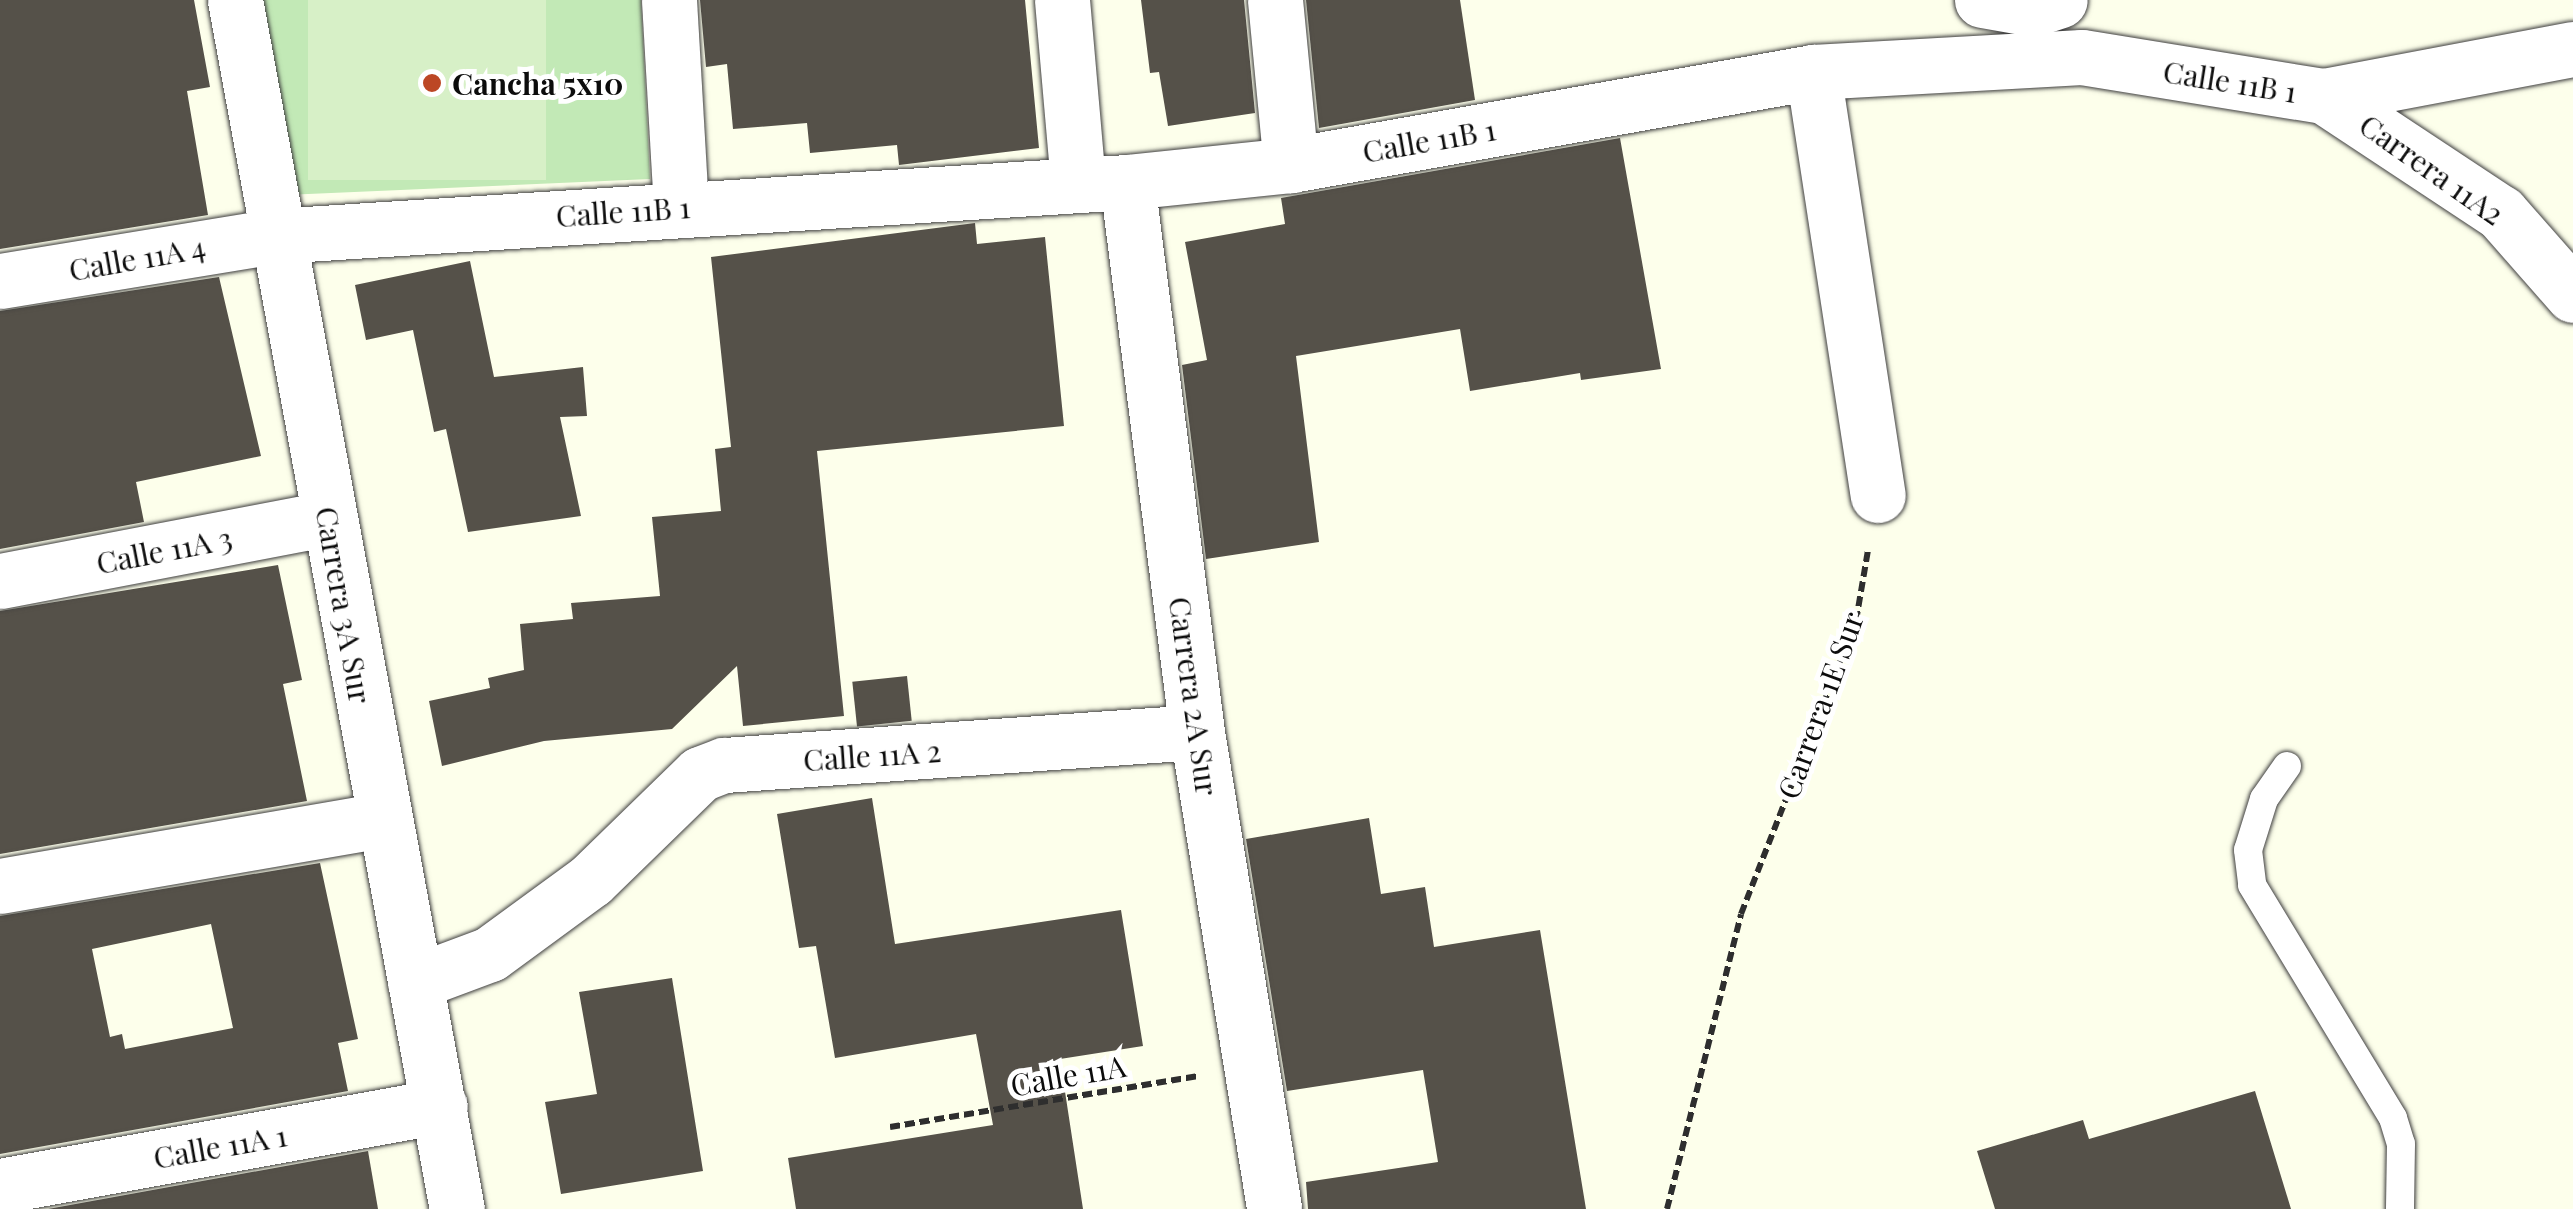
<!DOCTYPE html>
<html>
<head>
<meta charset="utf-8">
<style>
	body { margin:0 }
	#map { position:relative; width:2573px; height:1209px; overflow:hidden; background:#fdffeb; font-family:"Playfair Display",serif }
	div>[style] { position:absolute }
	.green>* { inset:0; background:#c2e9b6 }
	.pitch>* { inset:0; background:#d7f0c7; transform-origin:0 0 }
	.building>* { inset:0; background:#555149; transform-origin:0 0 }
	.path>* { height:6px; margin-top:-3px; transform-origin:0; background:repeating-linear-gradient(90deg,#2e2e2e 0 10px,transparent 0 15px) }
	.roads { filter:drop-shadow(0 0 2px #3f3f3f) drop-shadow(0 0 2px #3f3f3f) }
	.service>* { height:28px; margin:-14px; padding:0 14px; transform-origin:14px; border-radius:14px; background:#fff }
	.minor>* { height:55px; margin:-27.5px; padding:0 27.5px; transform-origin:27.5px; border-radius:27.5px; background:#fff }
	.tertiary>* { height:55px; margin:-27.5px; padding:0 27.5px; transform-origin:27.5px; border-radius:27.5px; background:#fff }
	.dots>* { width:28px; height:28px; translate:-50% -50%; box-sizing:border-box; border:5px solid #fff; border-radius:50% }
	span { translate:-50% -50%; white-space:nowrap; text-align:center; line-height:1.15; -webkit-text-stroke:10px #fff; paint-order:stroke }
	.street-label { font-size:30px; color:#0c0c0c }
	.poi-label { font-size:30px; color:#0c0c0c; font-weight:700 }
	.left { translate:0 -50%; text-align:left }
</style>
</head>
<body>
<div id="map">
	<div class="green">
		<i style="clip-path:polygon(256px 0,641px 0,650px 179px,285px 195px)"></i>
	</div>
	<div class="pitch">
		<i style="left:308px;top:0;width:238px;height:180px"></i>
	</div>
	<div class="building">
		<i style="clip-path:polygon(0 0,194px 0,210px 87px,187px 91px,208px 215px,0 249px)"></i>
		<i style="clip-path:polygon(700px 0,1025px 0,1039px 148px,899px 165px,897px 145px,810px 153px,807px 123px,733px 129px,727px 64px,706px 67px)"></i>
		<i style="clip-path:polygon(1141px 0,1244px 0,1255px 113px,1168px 126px,1159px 72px,1150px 73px)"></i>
		<i style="clip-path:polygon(1306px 0,1460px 0,1475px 100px,1319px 128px)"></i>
		<i style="clip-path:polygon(1620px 138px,1661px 369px,1581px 380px,1580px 373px,1470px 391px,1460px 329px,1296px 356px,1319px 542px,1206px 559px,1182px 365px,1207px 360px,1185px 242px,1285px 224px,1281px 198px)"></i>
		<i style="clip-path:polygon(975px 223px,977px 244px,1045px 237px,1064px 426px,817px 451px,844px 716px,743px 726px,737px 666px,672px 729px,544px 741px,442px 766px,429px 701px,490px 688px,488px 678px,524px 670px,520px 624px,573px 619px,571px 603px,660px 596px,652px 517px,721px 511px,715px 449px,731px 447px,711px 257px)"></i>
		<i style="clip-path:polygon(470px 261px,494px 377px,583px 367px,587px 416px,560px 417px,581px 516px,468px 532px,446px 429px,434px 432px,413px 330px,366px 340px,355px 285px)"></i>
		<i style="clip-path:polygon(219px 277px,261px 456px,136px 482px,144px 522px,0 549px,0 311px)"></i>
		<i style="clip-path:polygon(278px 565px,302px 680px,283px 684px,307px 801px,0 854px,0 611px)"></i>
		<i style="left:907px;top:676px;width:45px;height:55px;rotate:84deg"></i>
		<i style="clip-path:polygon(872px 798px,895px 944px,1121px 910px,1143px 1046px,1060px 1059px,1083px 1209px,796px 1209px,788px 1158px,993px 1125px,976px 1034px,835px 1058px,816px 946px,799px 948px,777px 814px)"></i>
		<i style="clip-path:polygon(1369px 818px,1381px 894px,1425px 887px,1434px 947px,1540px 930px,1586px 1209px,1308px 1209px,1306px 1182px,1438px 1162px,1423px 1070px,1287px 1091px,1246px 839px)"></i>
		<i style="clip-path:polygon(evenodd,320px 863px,358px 1039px,338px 1043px,348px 1091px,0 1154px,0 916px,320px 863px,211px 924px,233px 1028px,125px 1049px,122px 1034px,110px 1037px,92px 949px,211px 924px)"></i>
		<i style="clip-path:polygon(672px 978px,703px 1171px,561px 1194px,545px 1102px,597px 1094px,579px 992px)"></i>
		<i style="clip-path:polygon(2255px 1091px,2291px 1209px,1995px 1209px,1977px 1151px,2083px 1120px,2089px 1139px)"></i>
		<i style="clip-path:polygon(368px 1151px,378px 1209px,48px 1209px)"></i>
	</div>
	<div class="path">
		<i style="left:890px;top:1127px;width:311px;rotate:-9.4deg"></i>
		<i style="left:1667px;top:1209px;width:304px;rotate:-75.9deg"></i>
		<i style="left:1741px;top:914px;width:315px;rotate:-68.6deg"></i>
		<i style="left:1856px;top:621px;width:72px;rotate:-80.4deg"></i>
	</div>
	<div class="roads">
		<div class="service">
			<i style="left:2287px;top:766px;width:40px;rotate:124.9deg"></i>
			<i style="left:2264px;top:799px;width:53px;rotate:107.4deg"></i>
			<i style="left:2248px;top:850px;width:35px;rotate:83deg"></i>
			<i style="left:2252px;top:885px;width:272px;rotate:58.8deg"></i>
			<i style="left:2393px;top:1118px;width:27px;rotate:73deg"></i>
			<i style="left:2401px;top:1144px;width:65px;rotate:90.9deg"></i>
		</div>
		<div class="minor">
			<i style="left:669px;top:0;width:207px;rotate:86.7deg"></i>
			<i style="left:1062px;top:0;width:183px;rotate:85deg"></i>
			<i style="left:1275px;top:0;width:166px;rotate:84.5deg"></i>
			<i style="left:1982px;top:0;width:52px;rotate:10deg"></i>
			<i style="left:2033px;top:9px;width:28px;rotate:-18deg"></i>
			<i style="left:1813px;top:72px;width:428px;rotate:81.3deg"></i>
			<i style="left:2324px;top:96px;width:212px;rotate:33.5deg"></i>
			<i style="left:2501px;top:213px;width:109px;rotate:48.7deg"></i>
			<i style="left:1127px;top:182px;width:554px;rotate:82.75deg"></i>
			<i style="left:1197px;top:732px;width:483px;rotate:80.8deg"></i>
			<i style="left:0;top:281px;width:278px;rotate:-9.3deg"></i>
			<i style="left:274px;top:236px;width:855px;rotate:-3.62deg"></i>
			<i style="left:1127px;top:182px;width:165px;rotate:-5.9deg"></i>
			<i style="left:1291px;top:165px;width:530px;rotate:-10.1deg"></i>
			<i style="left:1813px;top:72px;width:269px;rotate:-3.2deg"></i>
			<i style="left:2082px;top:57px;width:245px;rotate:9.2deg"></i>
			<i style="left:2324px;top:96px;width:253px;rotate:-10.7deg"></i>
			<i style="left:0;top:581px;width:335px;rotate:-10.8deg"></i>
			<i style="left:0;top:886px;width:389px;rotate:-9.8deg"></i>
			<i style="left:415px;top:982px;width:80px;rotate:-20.5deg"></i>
			<i style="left:490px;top:954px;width:125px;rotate:-36.2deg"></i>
			<i style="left:591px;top:880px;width:152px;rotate:-44.2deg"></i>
			<i style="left:700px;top:774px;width:26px;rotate:-21deg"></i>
			<i style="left:724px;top:765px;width:474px;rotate:-4deg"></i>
			<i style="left:0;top:1186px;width:447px;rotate:-10.3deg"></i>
		</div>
		<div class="tertiary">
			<i style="left:235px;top:0;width:1229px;rotate:79.6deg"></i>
		</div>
	</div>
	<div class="dots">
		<i style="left:432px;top:83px;background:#bc4724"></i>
	</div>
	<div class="street-label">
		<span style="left:2230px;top:81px;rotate:9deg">Calle 11B 1</span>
		<span style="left:1429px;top:140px;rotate:-10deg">Calle 11B 1</span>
		<span style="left:2432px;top:169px;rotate:35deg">Carrera 11A2</span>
		<span style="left:623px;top:211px;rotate:-4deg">Calle 11B 1</span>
		<span style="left:137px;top:258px;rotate:-10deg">Calle 11A 4</span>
		<span style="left:164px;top:550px;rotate:-11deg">Calle 11A 3</span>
		<span style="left:344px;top:605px;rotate:80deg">Carrera 3A Sur</span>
		<span style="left:1194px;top:696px;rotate:82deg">Carrera 2A Sur</span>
		<span style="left:1820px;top:705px;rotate:-70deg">Carrera 1E Sur</span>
		<span style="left:872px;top:755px;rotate:-4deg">Calle 11A 2</span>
		<span style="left:1068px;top:1075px;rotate:-10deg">Calle 11A</span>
		<span style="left:220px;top:1146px;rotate:-10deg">Calle 11A 1</span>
	</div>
	<div class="poi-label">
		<span class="left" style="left:452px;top:83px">Cancha 5x10</span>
	</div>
</div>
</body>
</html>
